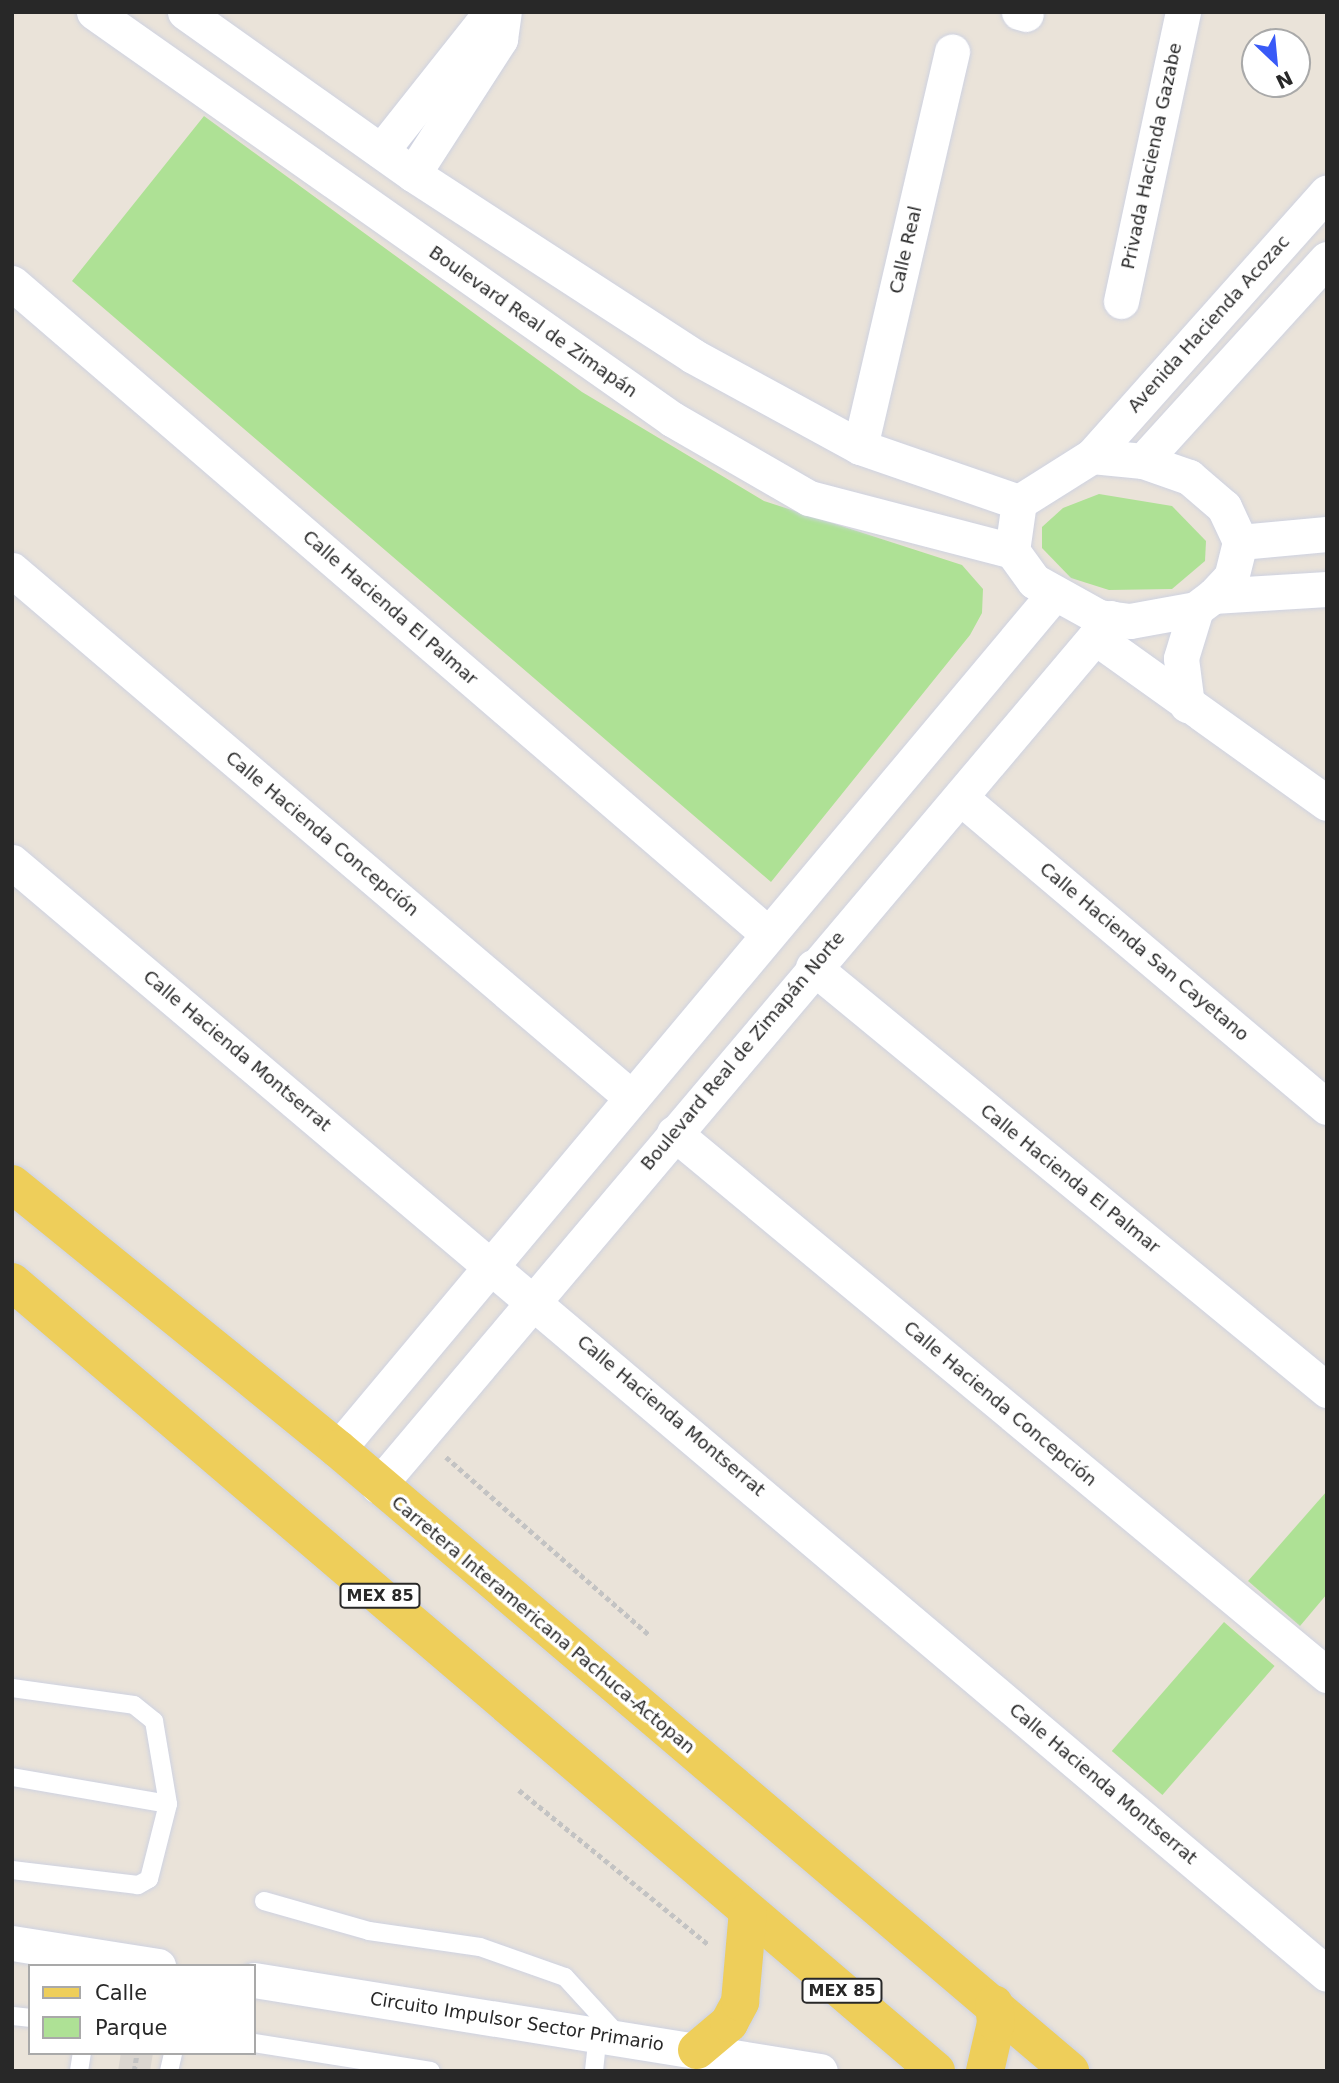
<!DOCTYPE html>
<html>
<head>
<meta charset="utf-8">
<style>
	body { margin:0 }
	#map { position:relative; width:1339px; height:2083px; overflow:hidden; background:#eae3d9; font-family:"DejaVu Sans",sans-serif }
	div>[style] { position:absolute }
	.green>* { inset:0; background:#aee195; transform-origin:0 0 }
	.plaza>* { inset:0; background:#dbd6d0 }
	.path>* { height:4.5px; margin-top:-2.25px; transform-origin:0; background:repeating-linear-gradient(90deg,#c3c3c3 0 5px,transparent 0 8.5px) }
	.roads { filter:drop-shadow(0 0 2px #ced2e1) drop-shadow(0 0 2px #ced2e1) }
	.lane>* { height:18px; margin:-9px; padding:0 9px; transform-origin:9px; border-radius:9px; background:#fff }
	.street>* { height:35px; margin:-17.5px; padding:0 17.5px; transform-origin:17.5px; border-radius:17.5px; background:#fff }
	.primary>* { height:38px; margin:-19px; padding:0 19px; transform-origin:19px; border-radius:19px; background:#eece5a }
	span { translate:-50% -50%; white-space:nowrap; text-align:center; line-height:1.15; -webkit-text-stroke:7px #fff; paint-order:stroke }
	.shield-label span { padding:2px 5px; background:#fff; border:2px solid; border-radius:5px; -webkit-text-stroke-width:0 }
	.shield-label { font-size:16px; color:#282828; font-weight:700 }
	.street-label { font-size:18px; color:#282828 }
	.frame { position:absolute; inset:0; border:14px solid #282828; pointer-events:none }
	.legend { position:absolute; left:28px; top:1964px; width:228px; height:91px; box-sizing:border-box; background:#fff; border:2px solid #a9a9a9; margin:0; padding:9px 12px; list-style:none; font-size:21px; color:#282828 }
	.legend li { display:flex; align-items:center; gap:14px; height:35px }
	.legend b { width:35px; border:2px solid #a9a9a9 }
	.north { position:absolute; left:1241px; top:28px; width:70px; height:70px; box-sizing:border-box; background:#fff; border:2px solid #a9a9a9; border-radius:50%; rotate:154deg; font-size:19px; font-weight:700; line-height:28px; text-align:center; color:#282828 }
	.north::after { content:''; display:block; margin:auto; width:24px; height:32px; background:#395af7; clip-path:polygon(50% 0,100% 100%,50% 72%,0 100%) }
</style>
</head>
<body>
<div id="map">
	<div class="green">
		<i style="clip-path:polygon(204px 116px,582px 392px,764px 501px,962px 565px,983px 589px,982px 613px,970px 635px,771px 882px,72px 281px)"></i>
		<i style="clip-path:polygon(1099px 494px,1172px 506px,1206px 541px,1205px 561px,1172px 589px,1109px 590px,1071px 578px,1042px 548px,1042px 527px,1063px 508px)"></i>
		<i style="clip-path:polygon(1327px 1491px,1327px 1594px,1300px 1626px,1248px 1581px)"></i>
		<i style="left:1224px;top:1622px;width:67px;height:171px;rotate:41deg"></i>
	</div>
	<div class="plaza">
		<i style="clip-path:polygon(121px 2053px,153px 2053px,150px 2071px,118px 2071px)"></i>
	</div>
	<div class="path">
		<i style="left:446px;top:1457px;width:269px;rotate:41.2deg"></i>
		<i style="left:519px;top:1790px;width:244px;rotate:39.2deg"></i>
		<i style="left:134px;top:2071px;width:18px;rotate:-81deg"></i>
	</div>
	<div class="roads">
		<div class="lane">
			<i style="left:12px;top:1688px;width:123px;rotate:7.9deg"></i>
			<i style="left:134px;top:1705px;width:26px;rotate:39deg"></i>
			<i style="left:154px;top:1721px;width:84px;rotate:80.4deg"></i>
			<i style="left:168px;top:1804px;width:77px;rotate:104.2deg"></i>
			<i style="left:149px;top:1879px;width:13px;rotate:151deg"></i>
			<i style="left:138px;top:1885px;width:127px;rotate:-173.2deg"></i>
			<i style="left:12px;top:1777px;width:158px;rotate:9.8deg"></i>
			<i style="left:264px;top:1901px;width:109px;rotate:15.9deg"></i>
			<i style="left:369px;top:1931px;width:112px;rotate:8.2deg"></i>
			<i style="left:480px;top:1947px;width:90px;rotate:19.4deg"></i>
			<i style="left:565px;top:1977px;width:80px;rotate:47.5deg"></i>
			<i style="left:12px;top:2016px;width:18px;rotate:6deg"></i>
			<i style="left:254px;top:2043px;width:179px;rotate:9deg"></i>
			<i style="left:79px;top:2071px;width:18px;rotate:-81deg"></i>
			<i style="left:169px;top:2071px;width:18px;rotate:-77deg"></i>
			<i style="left:594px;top:2071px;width:18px;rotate:-84deg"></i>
		</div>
		<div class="street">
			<i style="left:94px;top:12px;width:707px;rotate:35.15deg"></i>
			<i style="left:672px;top:419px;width:158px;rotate:30deg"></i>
			<i style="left:809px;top:498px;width:210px;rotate:14.6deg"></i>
			<i style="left:185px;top:12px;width:280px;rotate:35.4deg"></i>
			<i style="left:413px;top:174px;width:334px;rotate:33deg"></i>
			<i style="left:693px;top:356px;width:190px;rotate:28.6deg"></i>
			<i style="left:860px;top:447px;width:168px;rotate:19.1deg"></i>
			<i style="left:1019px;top:12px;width:7px;rotate:16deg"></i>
			<i style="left:381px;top:151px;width:177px;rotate:-51.6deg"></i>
			<i style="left:413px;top:174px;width:161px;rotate:-57.2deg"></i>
			<i style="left:500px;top:39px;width:27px;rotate:-82deg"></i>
			<i style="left:12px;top:283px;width:998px;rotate:40.73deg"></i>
			<i style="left:1121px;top:301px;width:296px;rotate:-77.9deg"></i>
			<i style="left:860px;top:447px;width:406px;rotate:-76.9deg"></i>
			<i style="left:1092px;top:456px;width:51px;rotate:5.6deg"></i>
			<i style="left:1143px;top:461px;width:49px;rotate:19.2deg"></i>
			<i style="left:1189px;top:477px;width:46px;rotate:40.6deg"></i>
			<i style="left:1224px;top:507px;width:38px;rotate:65deg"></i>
			<i style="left:1240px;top:542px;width:36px;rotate:104deg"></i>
			<i style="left:1231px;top:577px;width:26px;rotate:133deg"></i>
			<i style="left:1213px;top:596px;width:21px;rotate:143deg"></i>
			<i style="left:1196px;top:609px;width:67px;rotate:169.7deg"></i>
			<i style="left:1130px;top:621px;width:31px;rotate:-173deg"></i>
			<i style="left:1099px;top:617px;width:74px;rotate:-151deg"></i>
			<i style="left:1034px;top:581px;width:37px;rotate:-126deg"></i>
			<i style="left:1012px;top:551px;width:49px;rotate:-81.9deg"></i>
			<i style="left:1019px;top:502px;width:86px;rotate:-32.2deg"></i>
			<i style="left:1092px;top:456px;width:353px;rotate:-48.3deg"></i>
			<i style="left:1143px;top:461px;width:273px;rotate:-47.7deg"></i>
			<i style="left:1240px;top:542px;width:87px;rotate:-5.3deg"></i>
			<i style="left:12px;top:570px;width:814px;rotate:40.42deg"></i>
			<i style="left:1213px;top:596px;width:114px;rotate:-3.5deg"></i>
			<i style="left:1095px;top:637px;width:285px;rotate:35.6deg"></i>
			<i style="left:1187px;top:705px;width:47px;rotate:-97.3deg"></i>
			<i style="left:1181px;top:658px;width:51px;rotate:-73deg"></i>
			<i style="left:961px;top:798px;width:479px;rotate:40.2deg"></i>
			<i style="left:12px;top:862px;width:1722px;rotate:40.22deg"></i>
			<i style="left:813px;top:967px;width:666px;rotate:39.45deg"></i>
			<i style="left:674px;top:1133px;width:849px;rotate:39.69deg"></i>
			<i style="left:338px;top:1449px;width:1115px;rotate:-50.06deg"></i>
			<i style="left:378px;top:1486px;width:1136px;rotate:-49.82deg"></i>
			<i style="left:12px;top:1943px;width:148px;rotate:9deg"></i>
			<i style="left:254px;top:1980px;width:573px;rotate:9.13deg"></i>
		</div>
		<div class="primary">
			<i style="left:12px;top:1184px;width:420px;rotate:39.1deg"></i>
			<i style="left:338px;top:1449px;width:961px;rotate:40.36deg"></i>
			<i style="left:12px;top:1282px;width:1215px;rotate:40.49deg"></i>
			<i style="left:697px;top:2050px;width:42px;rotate:-40.2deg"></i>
			<i style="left:729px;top:2023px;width:24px;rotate:-62deg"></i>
			<i style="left:740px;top:2002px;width:91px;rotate:-85deg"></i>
			<i style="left:985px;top:2071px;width:49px;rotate:-77.1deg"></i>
			<i style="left:996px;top:2023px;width:19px;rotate:-96deg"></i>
		</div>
	</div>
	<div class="shield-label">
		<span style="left:380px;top:1596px">MEX 85</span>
		<span style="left:842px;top:1991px">MEX 85</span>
	</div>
	<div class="street-label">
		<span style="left:1152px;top:156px;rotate:-78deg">Privada Hacienda Gazabe</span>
		<span style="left:906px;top:250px;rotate:-77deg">Calle Real</span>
		<span style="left:533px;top:322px;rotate:35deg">Boulevard Real de Zimapán</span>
		<span style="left:1209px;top:324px;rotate:-48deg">Avenida Hacienda Acozac</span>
		<span style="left:390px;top:608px;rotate:41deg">Calle Hacienda El Palmar</span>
		<span style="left:322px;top:834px;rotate:40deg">Calle Hacienda Concepción</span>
		<span style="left:1144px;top:952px;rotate:40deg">Calle Hacienda San Cayetano</span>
		<span style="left:237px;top:1051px;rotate:40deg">Calle Hacienda Montserrat</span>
		<span style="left:743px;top:1051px;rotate:-50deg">Boulevard Real de Zimapán Norte</span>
		<span style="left:1070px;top:1179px;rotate:39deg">Calle Hacienda El Palmar</span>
		<span style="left:1000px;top:1404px;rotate:40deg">Calle Hacienda Concepción</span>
		<span style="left:671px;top:1416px;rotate:40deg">Calle Hacienda Montserrat</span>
		<span style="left:543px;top:1625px;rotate:40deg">Carretera Interamericana Pachuca-Actopan</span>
		<span style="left:1103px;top:1784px;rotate:40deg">Calle Hacienda Montserrat</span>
		<span style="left:517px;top:2022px;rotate:9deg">Circuito Impulsor Sector Primario</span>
	</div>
	<div class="frame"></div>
	<ul class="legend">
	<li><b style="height:9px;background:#eece5a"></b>Calle</li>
	<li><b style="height:19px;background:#aee195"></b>Parque</li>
	</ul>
	<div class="north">N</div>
</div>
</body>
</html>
